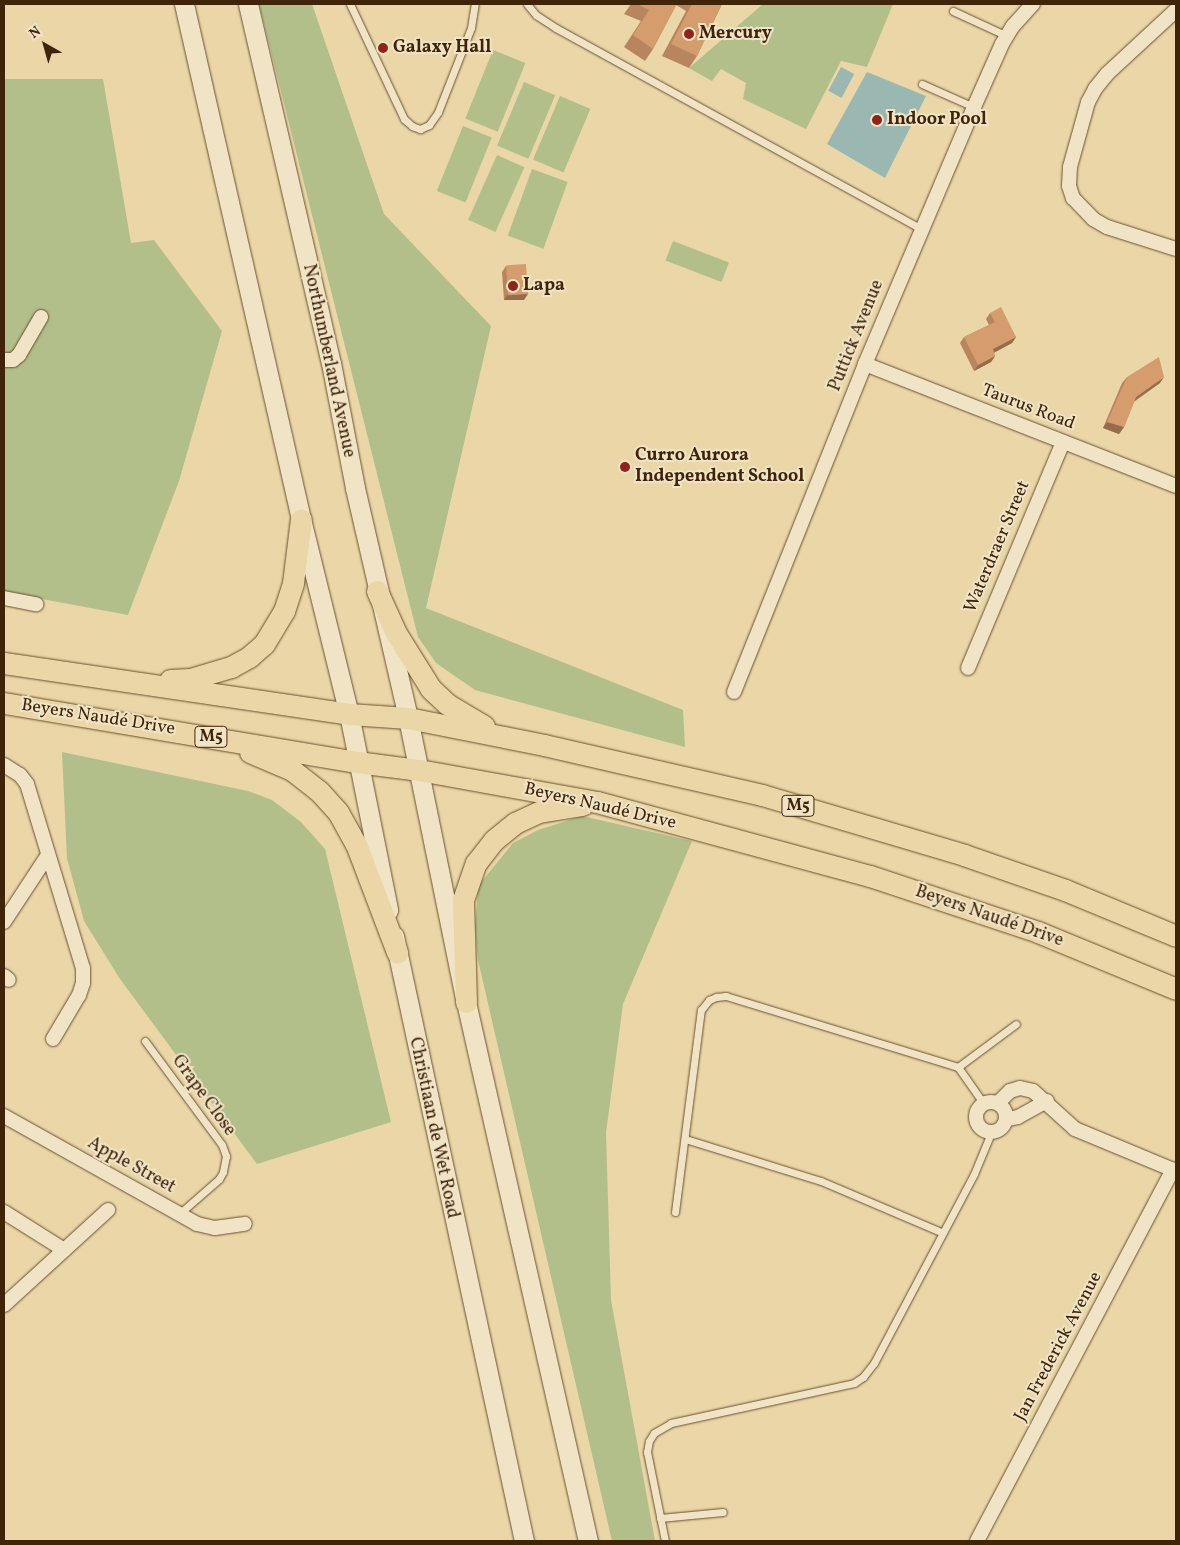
<!DOCTYPE html>
<html>
<head>
<meta charset="utf-8">
<style>
	body { margin:0 }
	#map { position:relative; width:1180px; height:1545px; overflow:hidden; background:#ead6a7; font-family:Vollkorn,serif }
	div>[style] { position:absolute }
	.green>* { inset:0; background:#b2bf8a; transform-origin:0 0 }
	.water>* { inset:0; background:#9bb7b2; transform-origin:0 0 }
	.roads { filter:drop-shadow(0 0 1px #6a5031) drop-shadow(0 0 1px #6a5031) }
	.service>* { height:7px; margin:-3.5px; padding:0 3.5px; transform-origin:3.5px; border-radius:3.5px; background:#f1e4c6 }
	.minor>* { height:14px; margin:-7px; padding:0 7px; transform-origin:7px; border-radius:7px; background:#f1e4c6 }
	.minor>.ring { margin:-7px; padding:0; box-sizing:content-box; background:none; border:14px solid #f1e4c6; border-radius:50% }
	.secondary>* { height:19px; margin:-9.5px; padding:0 9.5px; transform-origin:9.5px; border-radius:9.5px; background:#f1e4c6 }
	.primary>* { height:21px; margin:-10.5px; padding:0 10.5px; transform-origin:10.5px; border-radius:10.5px; background:#ead6a7 }
	.wall>* { inset:0; background:#b7865f }
	.shaded-wall>* { inset:0; background:#956d4d }
	.building>* { inset:0; background:#d59c6e; transform-origin:0 0 }
	.dots>* { width:14px; height:14px; translate:-50% -50%; box-sizing:border-box; border:2px solid #f1e4c6; border-radius:50% }
	span { translate:-50% -50%; white-space:nowrap; text-align:center; line-height:1.15; -webkit-text-stroke:4px #f1e4c6; paint-order:stroke }
	.shield-label span { padding:1px 4px; background:#f1e4c6; border:1px solid; border-radius:4px; -webkit-text-stroke-width:0 }
	.shield-label { font-size:16px; color:#40240a; font-weight:700 }
	.poi-label { font-size:18px; color:#40240a; font-weight:700 }
	.left { translate:0 -50%; text-align:left }
	.street-label { font-size:18px; color:#40240a }
	.frame { position:absolute; inset:0; border:5px solid #40240a; pointer-events:none }
	.north { position:absolute; left:20px; top:20px; width:50px; height:50px; -webkit-text-stroke:4px #f1e4c6; paint-order:stroke; rotate:322deg; font-size:14px; font-weight:700; line-height:20px; text-align:center; color:#40240a }
	.north::after { content:''; display:block; margin:auto; width:18px; height:22px; background:#40240a; clip-path:polygon(50% 0,100% 100%,50% 72%,0 100%) }
</style>
</head>
<body>
<div id="map">
	<div class="green">
		<i style="clip-path:polygon(259px 4px,312px 4px,384px 214px,491px 326px,426px 608px,683px 710px,685px 747px,475px 690px,436px 663px,418px 637px)"></i>
		<i style="clip-path:polygon(763px 4px,893px 4px,867px 67px,841px 61px,806px 129px,743px 99px,746px 83px,721px 69px,712px 81px,689px 68px)"></i>
		<i style="left:493px;top:50px;width:35px;height:74px;rotate:22deg"></i>
		<i style="clip-path:polygon(4px 79px,103px 79px,131px 243px,154px 240px,222px 331px,179px 481px,128px 615px,4px 592px)"></i>
		<i style="left:524px;top:82px;width:34px;height:69px;rotate:23deg"></i>
		<i style="left:560px;top:96px;width:33px;height:69px;rotate:23deg"></i>
		<i style="left:463px;top:126px;width:31px;height:70px;rotate:22deg"></i>
		<i style="left:497px;top:155px;width:30px;height:71px;rotate:24deg"></i>
		<i style="left:532px;top:169px;width:38px;height:71px;rotate:20deg"></i>
		<i style="left:673px;top:241px;width:60px;height:21px;rotate:21deg"></i>
		<i style="clip-path:polygon(62px 752px,248px 791px,272px 800px,301px 822px,325px 849px,391px 1122px,257px 1164px,120px 979px,84px 921px,67px 858px)"></i>
		<i style="clip-path:polygon(582px 816px,692px 841px,623px 1004px,606px 1133px,611px 1300px,655px 1541px,612px 1541px,478px 960px,475px 928px,478px 886px,513px 843px,538px 830px)"></i>
	</div>
	<div class="water">
		<i style="left:841px;top:67px;width:15px;height:27px;rotate:28deg"></i>
		<i style="clip-path:polygon(867px 72px,926px 96px,885px 178px,827px 144px)"></i>
	</div>
	<div class="roads">
		<div class="service">
			<i style="left:350px;top:4px;width:127px;rotate:64.8deg"></i>
			<i style="left:404px;top:119px;width:11px;rotate:41deg"></i>
			<i style="left:412px;top:126px;width:9px;rotate:21deg"></i>
			<i style="left:420px;top:129px;width:10px;rotate:-24deg"></i>
			<i style="left:429px;top:125px;width:16px;rotate:-55deg"></i>
			<i style="left:438px;top:112px;width:90px;rotate:-68.6deg"></i>
			<i style="left:471px;top:28px;width:24px;rotate:-81deg"></i>
			<i style="left:527px;top:4px;width:14px;rotate:51deg"></i>
			<i style="left:536px;top:15px;width:24px;rotate:33deg"></i>
			<i style="left:556px;top:28px;width:418px;rotate:28.8deg"></i>
			<i style="left:953px;top:11px;width:60px;rotate:24.8deg"></i>
			<i style="left:922px;top:84px;width:57px;rotate:23.9deg"></i>
			<i style="left:145px;top:1041px;width:129px;rotate:53.5deg"></i>
			<i style="left:222px;top:1145px;width:12px;rotate:70deg"></i>
			<i style="left:226px;top:1156px;width:16px;rotate:101deg"></i>
			<i style="left:223px;top:1172px;width:8px;rotate:120deg"></i>
			<i style="left:219px;top:1179px;width:53px;rotate:138.8deg"></i>
			<i style="left:958px;top:1067px;width:72px;rotate:-36.6deg"></i>
			<i style="left:685px;top:1139px;width:142px;rotate:17.2deg"></i>
			<i style="left:821px;top:1181px;width:130px;rotate:23deg"></i>
			<i style="left:675px;top:1212px;width:204px;rotate:-82.7deg"></i>
			<i style="left:701px;top:1010px;width:13px;rotate:-51deg"></i>
			<i style="left:709px;top:1000px;width:8px;rotate:-23deg"></i>
			<i style="left:716px;top:997px;width:10px;rotate:-6deg"></i>
			<i style="left:726px;top:996px;width:243px;rotate:17deg"></i>
			<i style="left:958px;top:1067px;width:45px;rotate:54.9deg"></i>
			<i style="left:660px;top:1518px;width:63px;rotate:-5.4deg"></i>
			<i style="left:665px;top:1541px;width:91px;rotate:-101.4deg"></i>
			<i style="left:647px;top:1452px;width:11px;rotate:-80deg"></i>
			<i style="left:649px;top:1441px;width:9px;rotate:-58deg"></i>
			<i style="left:654px;top:1433px;width:20px;rotate:-30deg"></i>
			<i style="left:671px;top:1423px;width:187px;rotate:-12.3deg"></i>
			<i style="left:854px;top:1383px;width:11px;rotate:-34deg"></i>
			<i style="left:863px;top:1377px;width:18px;rotate:-52deg"></i>
			<i style="left:874px;top:1363px;width:214px;rotate:-62.1deg"></i>
			<i style="left:974px;top:1174px;width:44px;rotate:-67.5deg"></i>
		</div>
		<div class="minor">
			<i style="left:1175px;top:11px;width:93px;rotate:137.2deg"></i>
			<i style="left:1107px;top:74px;width:19px;rotate:129deg"></i>
			<i style="left:1095px;top:89px;width:15px;rotate:118deg"></i>
			<i style="left:1088px;top:102px;width:67px;rotate:105.5deg"></i>
			<i style="left:1070px;top:167px;width:19px;rotate:93deg"></i>
			<i style="left:1069px;top:186px;width:13px;rotate:72deg"></i>
			<i style="left:1073px;top:198px;width:29px;rotate:46deg"></i>
			<i style="left:1093px;top:219px;width:16px;rotate:30deg"></i>
			<i style="left:1107px;top:227px;width:72px;rotate:17.7deg"></i>
			<i style="left:4px;top:360px;width:9px"></i>
			<i style="left:13px;top:360px;width:8px;rotate:-40deg"></i>
			<i style="left:19px;top:355px;width:44px;rotate:-59.9deg"></i>
			<i style="left:865px;top:364px;width:334px;rotate:21.4deg"></i>
			<i style="left:4px;top:598px;width:33px;rotate:11deg"></i>
			<i style="left:968px;top:668px;width:245px;rotate:-67.2deg"></i>
			<i style="left:734px;top:692px;width:353px;rotate:-68.2deg"></i>
			<i style="left:865px;top:364px;width:279px;rotate:-67deg"></i>
			<i style="left:974px;top:107px;width:69px;rotate:-66deg"></i>
			<i style="left:1002px;top:44px;width:21px;rotate:-59deg"></i>
			<i style="left:1013px;top:26px;width:30px;rotate:-48deg"></i>
			<i style="left:4px;top:765px;width:19px;rotate:32deg"></i>
			<i style="left:20px;top:775px;width:11px;rotate:52deg"></i>
			<i style="left:27px;top:784px;width:192px;rotate:73.1deg"></i>
			<i style="left:83px;top:968px;width:15px;rotate:90deg"></i>
			<i style="left:83px;top:983px;width:13px;rotate:108deg"></i>
			<i style="left:79px;top:995px;width:51px;rotate:120.6deg"></i>
			<i style="left:4px;top:922px;width:80px;rotate:-56.7deg"></i>
			<i style="left:4px;top:976px;width:6px;rotate:39deg"></i>
			<i class="ring" style="left:976px;top:1102px;width:16px;height:16px"></i>
			<i style="left:998px;top:1103px;width:17px;rotate:-45deg"></i>
			<i style="left:1010px;top:1091px;width:10px;rotate:-17deg"></i>
			<i style="left:1020px;top:1088px;width:13px;rotate:13deg"></i>
			<i style="left:1033px;top:1091px;width:57px;rotate:42.1deg"></i>
			<i style="left:1075px;top:1129px;width:109px;rotate:22.6deg"></i>
			<i style="left:4px;top:1116px;width:221px;rotate:29.2deg"></i>
			<i style="left:197px;top:1224px;width:18px;rotate:13deg"></i>
			<i style="left:215px;top:1228px;width:30px;rotate:-8deg"></i>
			<i style="left:1007px;top:1119px;width:11px;rotate:-10deg"></i>
			<i style="left:1018px;top:1117px;width:33px;rotate:-29deg"></i>
			<i style="left:4px;top:1212px;width:71px;rotate:32.3deg"></i>
			<i style="left:4px;top:1305px;width:141px;rotate:-42.4deg"></i>
			<i style="left:977px;top:1541px;width:420px;rotate:-62.2deg"></i>
		</div>
		<div class="secondary">
			<i style="left:184px;top:4px;width:528px;rotate:77.2deg"></i>
			<i style="left:301px;top:519px;width:201px;rotate:76.2deg"></i>
			<i style="left:349px;top:714px;width:200px;rotate:78.7deg"></i>
			<i style="left:248px;top:4px;width:368px;rotate:77deg"></i>
			<i style="left:331px;top:363px;width:127px;rotate:79.1deg"></i>
			<i style="left:355px;top:488px;width:236px;rotate:77deg"></i>
			<i style="left:408px;top:718px;width:290px;rotate:78.5deg"></i>
			<i style="left:466px;top:1002px;width:553px;rotate:77.25deg"></i>
			<i style="left:394px;top:936px;width:619px;rotate:77.87deg"></i>
		</div>
		<div class="primary">
			<i style="left:377px;top:591px;width:46px;rotate:65.7deg"></i>
			<i style="left:396px;top:633px;width:66px;rotate:58deg"></i>
			<i style="left:431px;top:689px;width:22px;rotate:43deg"></i>
			<i style="left:447px;top:704px;width:43px;rotate:30.7deg"></i>
			<i style="left:4px;top:663px;width:349px;rotate:8.4deg"></i>
			<i style="left:349px;top:714px;width:59px;rotate:3.9deg"></i>
			<i style="left:408px;top:718px;width:139px;rotate:11.2deg"></i>
			<i style="left:544px;top:745px;width:224px;rotate:12.9deg"></i>
			<i style="left:762px;top:795px;width:211px;rotate:16.5deg"></i>
			<i style="left:964px;top:855px;width:107px;rotate:19.1deg"></i>
			<i style="left:1065px;top:890px;width:120px;rotate:22.5deg"></i>
			<i style="left:170px;top:680px;width:20px;rotate:-3deg"></i>
			<i style="left:190px;top:679px;width:43px;rotate:-16.3deg"></i>
			<i style="left:231px;top:667px;width:21px;rotate:-29deg"></i>
			<i style="left:249px;top:657px;width:20px;rotate:-41deg"></i>
			<i style="left:264px;top:644px;width:39px;rotate:-59deg"></i>
			<i style="left:284px;top:611px;width:29px;rotate:-72deg"></i>
			<i style="left:293px;top:583px;width:64px;rotate:-82.9deg"></i>
			<i style="left:4px;top:703px;width:358px;rotate:9.5deg"></i>
			<i style="left:357px;top:762px;width:63px;rotate:7.4deg"></i>
			<i style="left:419px;top:770px;width:181px;rotate:10.2deg"></i>
			<i style="left:597px;top:802px;width:283px;rotate:15.2deg"></i>
			<i style="left:870px;top:876px;width:177px;rotate:18.4deg"></i>
			<i style="left:1038px;top:932px;width:149px;rotate:22.4deg"></i>
			<i style="left:250px;top:752px;width:46px;rotate:23.2deg"></i>
			<i style="left:292px;top:770px;width:34px;rotate:38deg"></i>
			<i style="left:319px;top:791px;width:28px;rotate:48deg"></i>
			<i style="left:338px;top:812px;width:37px;rotate:61deg"></i>
			<i style="left:356px;top:844px;width:116px;rotate:69.2deg"></i>
			<i style="left:466px;top:1002px;width:102px;rotate:-91.7deg"></i>
			<i style="left:463px;top:900px;width:39px;rotate:-71deg"></i>
			<i style="left:476px;top:863px;width:29px;rotate:-52deg"></i>
			<i style="left:494px;top:840px;width:27px;rotate:-39deg"></i>
			<i style="left:515px;top:823px;width:26px;rotate:-25deg"></i>
			<i style="left:539px;top:812px;width:44px;rotate:-9.2deg"></i>
		</div>
	</div>
	<div class="wall">
		<i style="clip-path:polygon(631px 4px,722px 4px,697px 56px,689px 68px,662px 56px,686px 11px,676px 5px,653px 49px,645px 61px,624px 47px,641px 21px,624px 14px)"></i>
		<i style="clip-path:polygon(506px 266px,524px 300px,504px 300px,502px 272px)"></i>
		<i style="clip-path:polygon(990px 313px,1016px 337px,1012px 343px,994px 353px,995px 356px,991px 362px,974px 371px,960px 343px,964px 337px,989px 325px,986px 319px)"></i>
		<i style="clip-path:polygon(1127px 377px,1160px 383px,1134px 402px,1124px 427px,1119px 434px,1103px 428px,1122px 383px)"></i>
	</div>
	<div class="shaded-wall">
		<i style="clip-path:polygon(508px 294px,528px 294px,524px 300px,504px 300px)"></i>
		<i style="clip-path:polygon(1016px 337px,1012px 343px,989px 355px,993px 349px)"></i>
		<i style="clip-path:polygon(995px 356px,991px 362px,974px 371px,978px 365px)"></i>
		<i style="clip-path:polygon(1164px 377px,1160px 383px,1131px 403px,1136px 397px)"></i>
		<i style="clip-path:polygon(1107px 422px,1124px 427px,1119px 434px,1103px 428px)"></i>
	</div>
	<div class="building">
		<i style="clip-path:polygon(637px 4px,677px 4px,653px 49px,633px 35px,649px 10px)"></i>
		<i style="clip-path:polygon(692px 4px,722px 4px,697px 56px,671px 44px)"></i>
		<i style="left:526px;top:264px;width:30px;height:20px;rotate:86deg"></i>
		<i style="clip-path:polygon(1001px 307px,1016px 337px,993px 349px,995px 356px,978px 365px,964px 337px,995px 322px,990px 313px)"></i>
		<i style="clip-path:polygon(1159px 357px,1164px 377px,1136px 397px,1124px 427px,1107px 422px,1127px 377px)"></i>
	</div>
	<div class="dots">
		<i style="left:689px;top:34px;background:#8f2418"></i>
		<i style="left:383px;top:48px;background:#8f2418"></i>
		<i style="left:877px;top:120px;background:#8f2418"></i>
		<i style="left:513px;top:286px;background:#8f2418"></i>
		<i style="left:625px;top:467px;background:#8f2418"></i>
	</div>
	<div class="shield-label">
		<span style="left:211px;top:737px">M5</span>
		<span style="left:798px;top:806px">M5</span>
	</div>
	<div class="poi-label">
		<span class="left" style="left:699px;top:34px">Mercury</span>
		<span class="left" style="left:393px;top:48px">Galaxy Hall</span>
		<span class="left" style="left:887px;top:120px">Indoor Pool</span>
		<span class="left" style="left:523px;top:286px">Lapa</span>
		<span class="left" style="left:635px;top:467px">Curro Aurora<br>Independent School</span>
	</div>
	<div class="street-label">
		<span style="left:857px;top:336px;rotate:-68deg">Puttick Avenue</span>
		<span style="left:328px;top:361px;rotate:78deg">Northumberland Avenue</span>
		<span style="left:1028px;top:408px;rotate:21deg">Taurus Road</span>
		<span style="left:998px;top:547px;rotate:-67deg">Waterdraer Street</span>
		<span style="left:98px;top:718px;rotate:9deg">Beyers Naudé Drive</span>
		<span style="left:600px;top:807px;rotate:13deg">Beyers Naudé Drive</span>
		<span style="left:989px;top:917px;rotate:19deg">Beyers Naudé Drive</span>
		<span style="left:203px;top:1096px;rotate:54deg">Grape Close</span>
		<span style="left:433px;top:1128px;rotate:78deg">Christiaan de Wet Road</span>
		<span style="left:131px;top:1166px;rotate:29deg">Apple Street</span>
		<span style="left:1059px;top:1347px;rotate:-62deg">Jan Frederick Avenue</span>
	</div>
	<div class="frame"></div>
	<div class="north">N</div>
</div>
</body>
</html>
